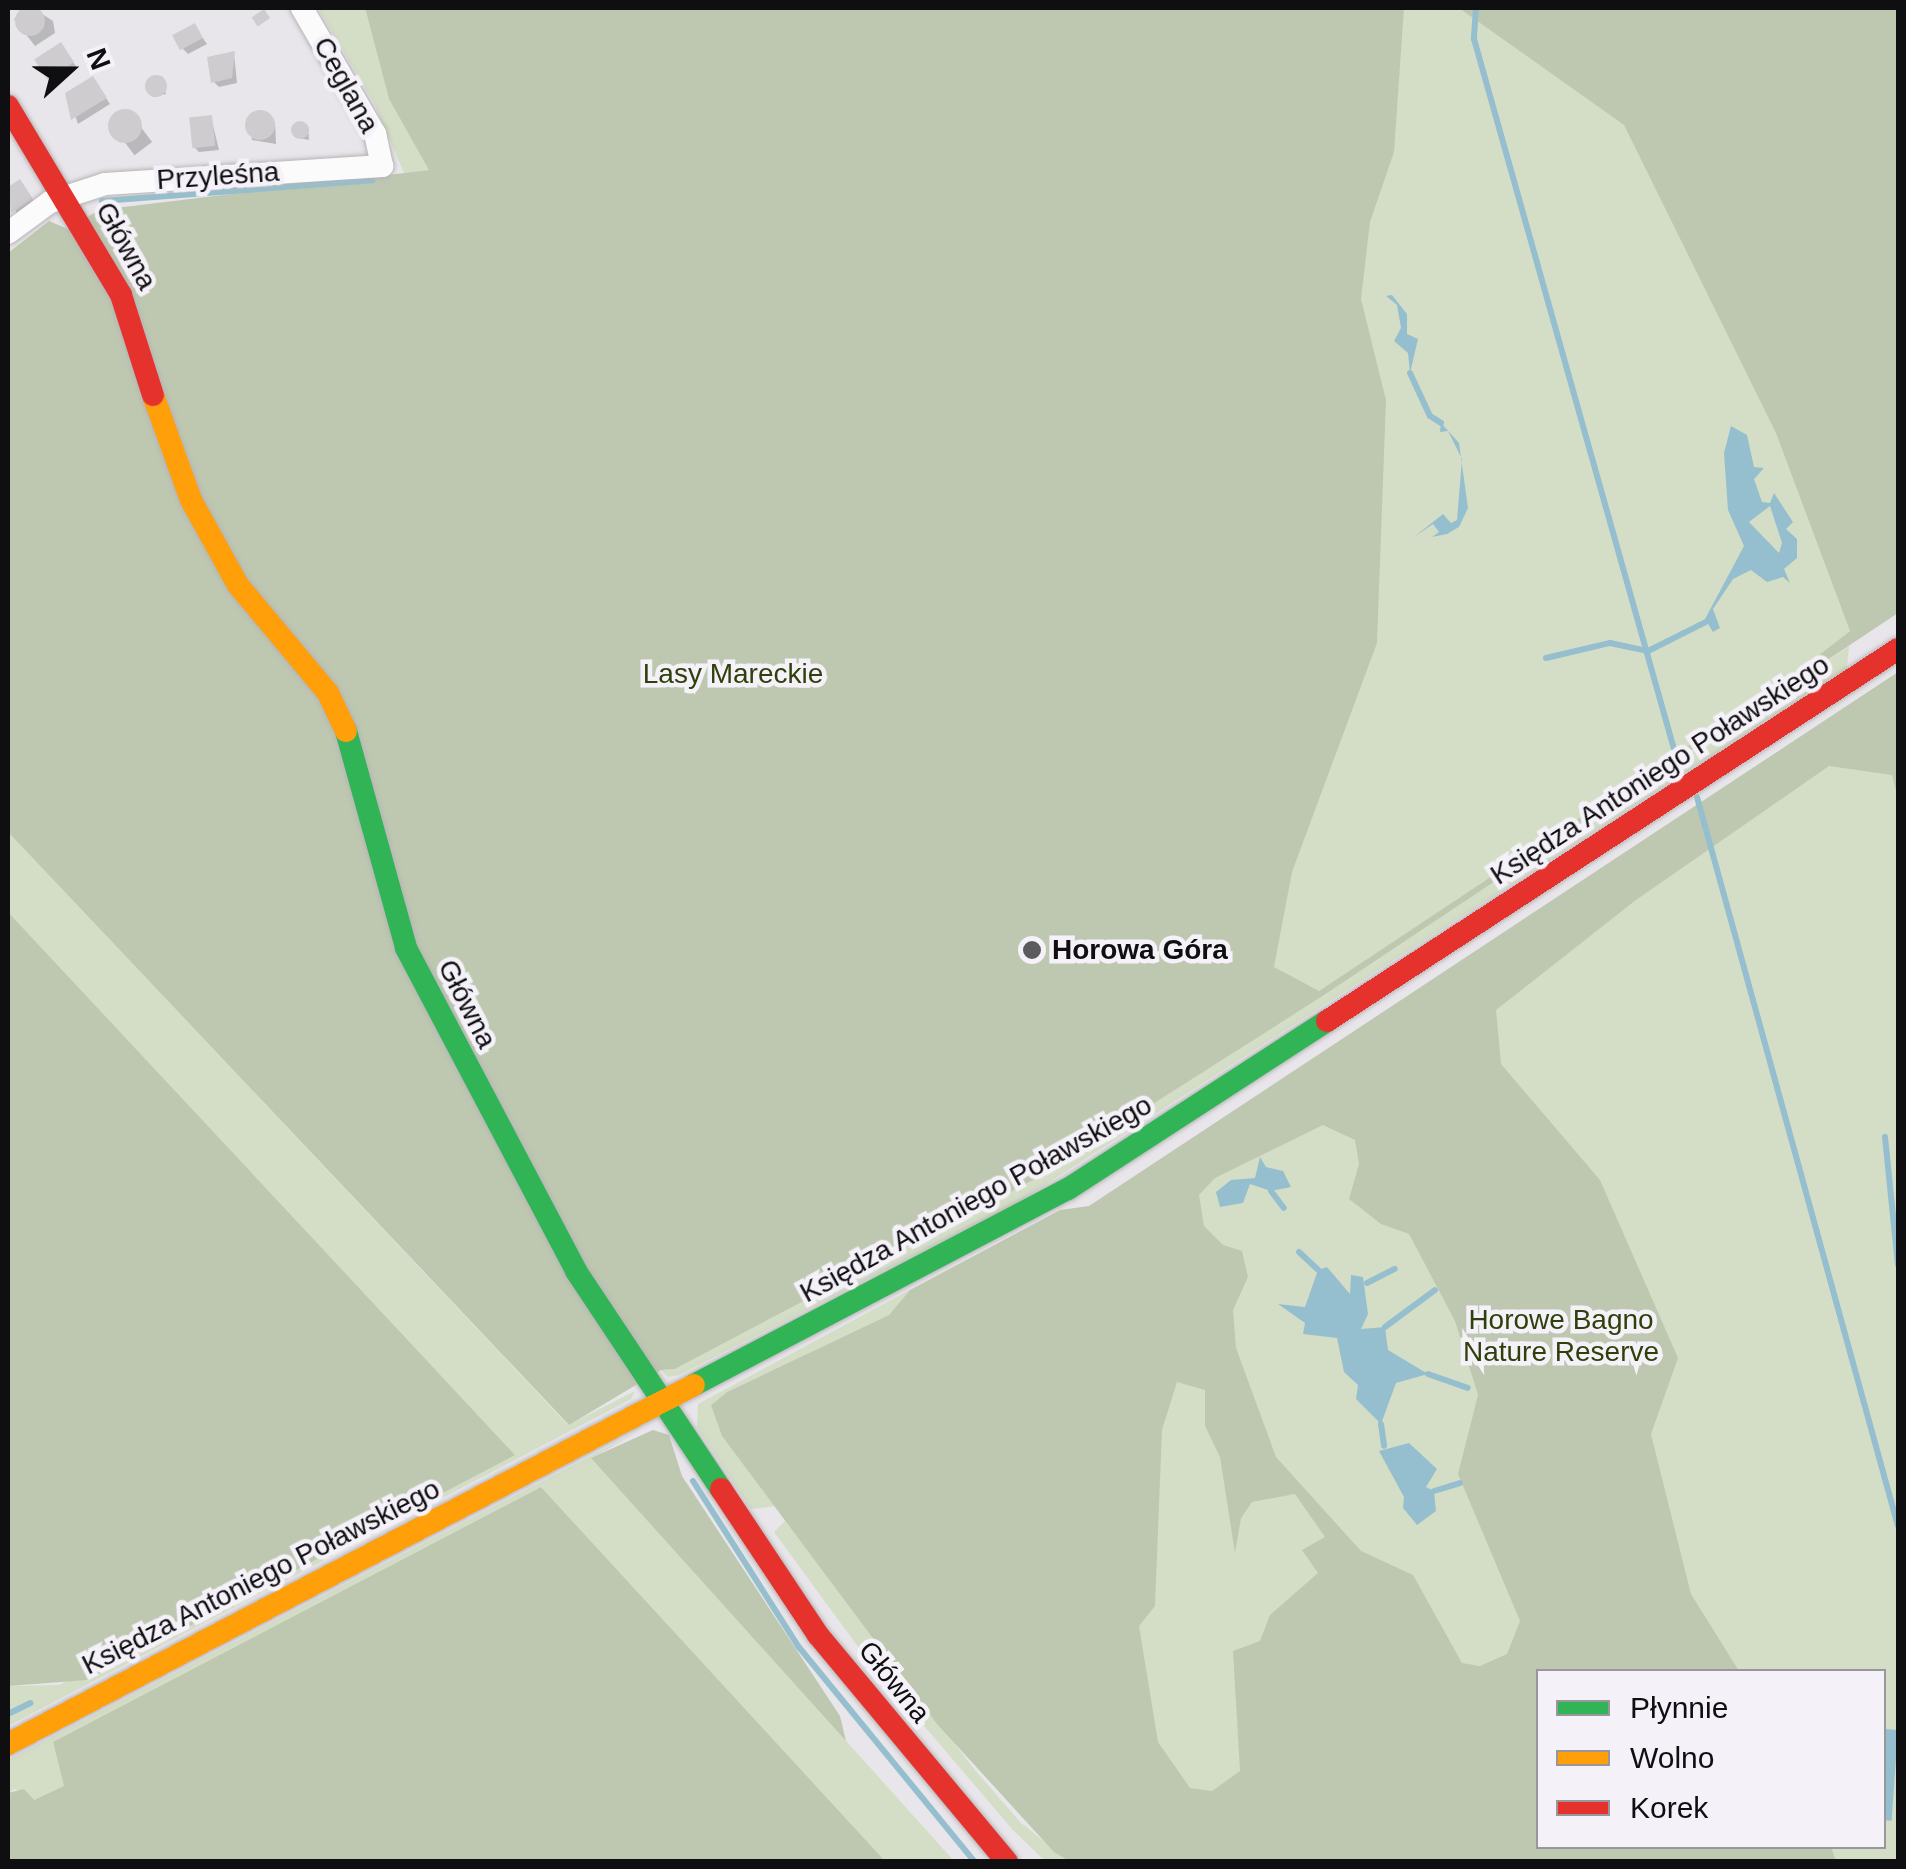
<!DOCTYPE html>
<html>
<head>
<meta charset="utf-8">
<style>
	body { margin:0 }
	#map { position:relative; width:1906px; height:1869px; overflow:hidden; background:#e8e6ea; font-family:Helvetica,sans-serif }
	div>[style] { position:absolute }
	.green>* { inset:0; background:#d4dec6 }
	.forest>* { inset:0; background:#bec8b0 }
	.water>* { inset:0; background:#95bfce; transform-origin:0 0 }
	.shadow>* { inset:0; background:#0003; transform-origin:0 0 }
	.stream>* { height:6px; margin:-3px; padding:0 3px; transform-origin:3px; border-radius:3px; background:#95bfce }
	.building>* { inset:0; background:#cecccf; transform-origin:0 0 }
	.round { border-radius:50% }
	.roads { filter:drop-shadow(0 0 2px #b6b4b7) drop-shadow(0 0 2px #b6b4b7) }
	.street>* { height:22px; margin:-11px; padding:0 11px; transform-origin:11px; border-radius:11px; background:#fcfbfc }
	.fast>* { height:22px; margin:-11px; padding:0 11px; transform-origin:11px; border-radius:11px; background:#30b455 }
	.slow>* { height:22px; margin:-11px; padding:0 11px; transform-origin:11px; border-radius:11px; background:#ff9f0a }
	.jam>* { height:22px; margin:-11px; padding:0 11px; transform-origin:11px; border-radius:11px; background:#e5322d }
	.dots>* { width:28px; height:28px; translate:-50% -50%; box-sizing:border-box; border:5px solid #f5f1f9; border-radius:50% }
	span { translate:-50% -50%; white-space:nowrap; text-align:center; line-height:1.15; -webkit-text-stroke:9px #f5f1f9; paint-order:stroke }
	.street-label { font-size:28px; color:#0f0e10 }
	.park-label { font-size:28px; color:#2f400a }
	.poi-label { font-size:28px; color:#0f0e10; font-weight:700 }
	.left { translate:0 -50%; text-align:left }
	.frame { position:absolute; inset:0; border:10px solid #0f0e10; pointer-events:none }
	.legend { position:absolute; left:1536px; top:1669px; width:350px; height:180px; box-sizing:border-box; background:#f5f1f9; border:2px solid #99969c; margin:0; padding:12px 18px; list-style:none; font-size:30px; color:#0f0e10 }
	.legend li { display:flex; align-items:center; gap:20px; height:50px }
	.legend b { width:50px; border:2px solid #99969c }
	.north { position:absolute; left:20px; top:20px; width:100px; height:100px; -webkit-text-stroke:8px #f5f1f9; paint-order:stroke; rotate:69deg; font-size:28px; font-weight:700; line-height:40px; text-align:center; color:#0f0e10 }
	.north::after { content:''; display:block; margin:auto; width:35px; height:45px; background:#0f0e10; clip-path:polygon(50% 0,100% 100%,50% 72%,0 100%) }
</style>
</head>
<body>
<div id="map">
	<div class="green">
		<i style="clip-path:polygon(318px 8px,365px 8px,389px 99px,430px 170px,404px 173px,375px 105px)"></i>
		<i style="clip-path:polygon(1337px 8px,1529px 8px,1730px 204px,1850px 631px,1784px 682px,1318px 992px,1274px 968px)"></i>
		<i style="clip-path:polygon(1849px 646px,1847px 668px,1020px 1201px,679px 1375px,668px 1377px,661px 1370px,675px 1369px,1033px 1180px,1664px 770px,1682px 765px,1681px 759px)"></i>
		<i style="clip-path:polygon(evenodd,1898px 743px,1898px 1861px,1112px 1861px,1077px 1259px,1855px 748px,1898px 743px,1538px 1672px,1884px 1672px,1884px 1846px,1538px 1846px,1538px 1672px)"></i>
		<i style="clip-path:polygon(8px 832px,568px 1425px,635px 1391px,631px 1399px,8px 1726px,8px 1686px,59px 1685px,514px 1455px,8px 912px)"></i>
		<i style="clip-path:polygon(910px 1290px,889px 1315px,727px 1392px,711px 1405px,776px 1506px,751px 1509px,697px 1427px,698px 1404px)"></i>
		<i style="clip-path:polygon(639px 1431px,592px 1458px,954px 1861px,885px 1861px,541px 1487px,53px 1743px,65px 1786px,52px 1795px,34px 1800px,15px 1789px,8px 1793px,8px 1760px)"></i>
		<i style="clip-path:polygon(786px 1520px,974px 1769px,1021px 1823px,1069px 1861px,1045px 1861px,1012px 1829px,867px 1659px,774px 1532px)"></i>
	</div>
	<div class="forest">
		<i style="clip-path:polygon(365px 8px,1404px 8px,1394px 152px,1370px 222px,1361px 299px,1386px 400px,1377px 643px,1292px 872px,1274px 967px,1319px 991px,1784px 682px,1850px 631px,1776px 433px,1624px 125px,1459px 8px,1898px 8px,1898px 613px,1321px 997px,1033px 1180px,675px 1369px,661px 1370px,569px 1425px,8px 832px,8px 253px,49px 221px,68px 229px,99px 210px,429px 170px,389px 99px)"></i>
		<i style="clip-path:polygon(evenodd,1898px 672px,1898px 799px,1892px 775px,1829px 766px,1636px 900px,1496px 1010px,1501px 1064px,1600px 1180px,1678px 1358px,1651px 1434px,1691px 1594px,1739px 1671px,1538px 1672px,1538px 1846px,1831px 1847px,1836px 1861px,1069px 1861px,1054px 1852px,937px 1724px,722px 1436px,711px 1405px,727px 1392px,889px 1315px,910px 1290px,1060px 1210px,1089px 1206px,1898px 672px,1323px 1125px,1355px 1140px,1359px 1164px,1349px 1199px,1381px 1224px,1409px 1234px,1455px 1321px,1478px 1395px,1458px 1474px,1520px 1621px,1507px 1654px,1480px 1666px,1462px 1663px,1413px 1575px,1361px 1551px,1276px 1457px,1236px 1348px,1233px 1310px,1248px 1277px,1242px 1251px,1223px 1245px,1204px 1226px,1199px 1195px,1215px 1178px,1323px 1125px,1898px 672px,1177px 1382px,1205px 1390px,1205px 1426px,1220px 1457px,1235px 1553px,1241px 1518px,1252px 1502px,1295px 1494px,1325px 1537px,1302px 1550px,1318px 1573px,1270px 1615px,1260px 1641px,1233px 1651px,1240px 1771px,1212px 1791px,1190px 1788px,1158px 1742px,1139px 1626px,1155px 1606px,1162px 1430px,1177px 1382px)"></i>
		<i style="clip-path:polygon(8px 912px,515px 1455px,87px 1680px,8px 1686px)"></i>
		<i style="clip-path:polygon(653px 1430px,669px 1435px,682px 1476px,840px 1716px,846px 1741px,591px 1458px)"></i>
		<i style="clip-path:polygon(541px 1487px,885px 1861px,8px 1861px,8px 1793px,24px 1789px,34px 1800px,64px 1786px,53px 1742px)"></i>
	</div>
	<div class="water">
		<i style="clip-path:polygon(1392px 295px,1407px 314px,1407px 334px,1418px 339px,1410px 373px,1408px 353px,1394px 341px,1401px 328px,1397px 305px,1386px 296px)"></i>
		<i style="clip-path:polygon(1441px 423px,1459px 443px,1468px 508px,1459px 527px,1447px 534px,1432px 537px,1439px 532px,1433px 524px,1414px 537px,1443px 514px,1451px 523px,1457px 520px,1462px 459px,1448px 431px,1440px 432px)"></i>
		<i style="clip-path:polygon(evenodd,1731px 426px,1747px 435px,1754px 467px,1764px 468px,1754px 479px,1762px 502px,1770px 503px,1774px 493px,1793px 522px,1786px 529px,1797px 539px,1797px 558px,1784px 569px,1790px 583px,1783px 577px,1767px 582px,1751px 570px,1733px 579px,1713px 609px,1720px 628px,1713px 632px,1705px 619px,1744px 546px,1728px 510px,1724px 453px,1731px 426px,1770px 506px,1782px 543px,1779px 553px,1749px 522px,1770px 506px)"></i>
		<i style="clip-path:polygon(1260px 1157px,1266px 1167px,1283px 1171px,1291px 1187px,1271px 1191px,1250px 1184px,1243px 1203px,1220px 1207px,1216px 1192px,1231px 1180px,1255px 1178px)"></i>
		<i style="clip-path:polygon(1327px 1267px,1350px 1294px,1351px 1275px,1363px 1277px,1368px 1314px,1361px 1329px,1385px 1327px,1388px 1350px,1428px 1374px,1396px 1383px,1381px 1424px,1356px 1399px,1358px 1385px,1344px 1372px,1337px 1338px,1303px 1334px,1305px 1323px,1278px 1304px,1305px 1307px,1318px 1270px)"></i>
		<i style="clip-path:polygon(1409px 1443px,1437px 1469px,1426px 1487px,1434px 1491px,1436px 1511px,1417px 1525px,1403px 1508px,1404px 1497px,1379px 1451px)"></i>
		<i style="left:1884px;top:1729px;width:14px;height:91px;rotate:4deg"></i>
	</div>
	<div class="shadow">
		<i style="clip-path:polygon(33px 8px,53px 21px,55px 33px,35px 46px,14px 19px)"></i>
		<i style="clip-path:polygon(194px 26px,207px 44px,188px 54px,183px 49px)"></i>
		<i style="clip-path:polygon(66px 51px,77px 68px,53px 82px,48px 77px)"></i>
		<i style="clip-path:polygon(234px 54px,237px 83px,219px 87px,214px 82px)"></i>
		<i style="clip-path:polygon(162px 76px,166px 94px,153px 97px,146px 86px)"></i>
		<i style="clip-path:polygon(93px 79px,110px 104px,78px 124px,68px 94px)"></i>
		<i style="left:128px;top:110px;width:40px;height:22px;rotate:53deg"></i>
		<i style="clip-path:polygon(249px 115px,275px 122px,276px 144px,252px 140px)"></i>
		<i style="clip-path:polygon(211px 117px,219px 150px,199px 152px,194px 147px)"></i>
		<i style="clip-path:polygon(295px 123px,308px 127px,309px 140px,299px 138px)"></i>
		<i style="clip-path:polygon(20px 182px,37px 205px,18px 217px,8px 190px)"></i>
	</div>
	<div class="stream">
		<i style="left:1476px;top:8px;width:31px;rotate:94deg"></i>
		<i style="left:1474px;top:39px;width:756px;rotate:74.27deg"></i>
		<i style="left:102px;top:201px;width:271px;rotate:-4.4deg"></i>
		<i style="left:1410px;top:373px;width:47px;rotate:65.1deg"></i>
		<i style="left:1430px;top:416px;width:13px;rotate:32deg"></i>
		<i style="left:1546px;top:658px;width:66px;rotate:-13.2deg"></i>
		<i style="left:1610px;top:643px;width:39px;rotate:12deg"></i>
		<i style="left:1648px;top:651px;width:65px;rotate:-26.6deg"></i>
		<i style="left:1697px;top:797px;width:756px;rotate:74.59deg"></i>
		<i style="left:1885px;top:1137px;width:128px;rotate:84.2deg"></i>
		<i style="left:1271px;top:1191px;width:21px;rotate:53deg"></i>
		<i style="left:1299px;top:1252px;width:26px;rotate:43deg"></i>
		<i style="left:1367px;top:1283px;width:31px;rotate:-27deg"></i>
		<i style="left:1385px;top:1327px;width:62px;rotate:-36.5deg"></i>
		<i style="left:1428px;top:1374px;width:42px;rotate:19.3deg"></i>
		<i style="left:1381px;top:1424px;width:22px;rotate:82deg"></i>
		<i style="left:693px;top:1481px;width:196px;rotate:57.5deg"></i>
		<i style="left:798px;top:1646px;width:279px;rotate:50.7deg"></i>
		<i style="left:1434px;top:1491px;width:27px;rotate:-17deg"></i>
		<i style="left:8px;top:1714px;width:25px;rotate:-26deg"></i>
	</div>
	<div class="building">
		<i class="round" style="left:15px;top:6px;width:30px;height:30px"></i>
		<i style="left:264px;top:9px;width:11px;height:15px;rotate:56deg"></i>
		<i style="left:195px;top:23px;width:17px;height:26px;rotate:62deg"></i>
		<i style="left:61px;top:42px;width:24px;height:32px;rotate:57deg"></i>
		<i style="clip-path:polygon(235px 51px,232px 78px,211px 83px,207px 57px)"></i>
		<i class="round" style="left:145px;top:75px;width:22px;height:22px"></i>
		<i style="clip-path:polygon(93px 76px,107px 98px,71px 120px,65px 93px)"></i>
		<i class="round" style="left:108px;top:109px;width:34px;height:34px"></i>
		<i class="round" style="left:245px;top:110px;width:30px;height:30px"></i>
		<i style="left:212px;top:115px;width:31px;height:23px;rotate:84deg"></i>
		<i class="round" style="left:291px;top:121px;width:18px;height:18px"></i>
		<i style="clip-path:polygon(20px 179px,33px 199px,11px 213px,8px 187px)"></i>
	</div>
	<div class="roads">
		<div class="street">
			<i style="left:8px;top:233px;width:52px;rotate:-36.4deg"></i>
			<i style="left:50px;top:202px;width:58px;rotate:-18.1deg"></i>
			<i style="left:105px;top:184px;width:278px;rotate:-3.7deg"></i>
			<i style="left:382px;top:166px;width:33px;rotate:-102deg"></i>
			<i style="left:375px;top:134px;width:146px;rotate:-120.1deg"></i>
		</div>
		<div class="fast">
			<i style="left:346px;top:731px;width:225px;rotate:74.5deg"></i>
			<i style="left:406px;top:948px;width:365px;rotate:62.2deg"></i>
			<i style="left:576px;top:1271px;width:262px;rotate:56.4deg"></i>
			<i style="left:694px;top:1385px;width:422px;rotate:-27.7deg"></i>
			<i style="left:1068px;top:1189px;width:309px;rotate:-33deg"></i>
		</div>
		<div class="slow">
			<i style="left:153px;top:395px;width:112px;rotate:70.1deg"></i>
			<i style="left:191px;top:500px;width:97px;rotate:61.1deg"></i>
			<i style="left:238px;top:585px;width:141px;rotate:50.2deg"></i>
			<i style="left:328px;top:693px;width:42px;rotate:64.7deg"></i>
			<i style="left:8px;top:1744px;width:774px;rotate:-27.62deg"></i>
		</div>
		<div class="jam">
			<i style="left:8px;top:106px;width:220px;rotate:59.1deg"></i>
			<i style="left:121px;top:295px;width:105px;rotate:72.3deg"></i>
			<i style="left:1327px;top:1021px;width:681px;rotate:-33.08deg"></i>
			<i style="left:721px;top:1489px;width:175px;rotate:56.4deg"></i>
			<i style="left:818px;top:1635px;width:295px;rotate:50.2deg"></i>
		</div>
	</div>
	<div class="dots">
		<i style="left:1032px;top:950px;background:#5b5a5c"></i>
	</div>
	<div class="street-label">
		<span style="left:346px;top:85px;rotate:61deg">Ceglana</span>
		<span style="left:218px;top:176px;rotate:-4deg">Przyleśna</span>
		<span style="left:126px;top:246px;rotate:61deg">Główna</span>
		<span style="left:1660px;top:770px;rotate:-33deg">Księdza Antoniego Poławskiego</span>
		<span style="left:467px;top:1004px;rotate:63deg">Główna</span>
		<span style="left:976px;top:1199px;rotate:-29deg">Księdza Antoniego Poławskiego</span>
		<span style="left:261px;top:1577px;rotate:-27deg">Księdza Antoniego Poławskiego</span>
		<span style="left:894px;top:1682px;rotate:51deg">Główna</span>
	</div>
	<div class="park-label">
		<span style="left:733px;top:674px">Lasy Mareckie</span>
		<span style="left:1561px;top:1336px">Horowe Bagno<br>Nature Reserve</span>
	</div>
	<div class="poi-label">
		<span class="left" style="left:1052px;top:950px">Horowa Góra</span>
	</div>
	<div class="frame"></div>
	<ul class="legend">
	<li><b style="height:12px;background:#30b455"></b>Płynnie</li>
	<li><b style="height:12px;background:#ff9f0a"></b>Wolno</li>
	<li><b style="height:12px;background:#e5322d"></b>Korek</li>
	</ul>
	<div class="north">N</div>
</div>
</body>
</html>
